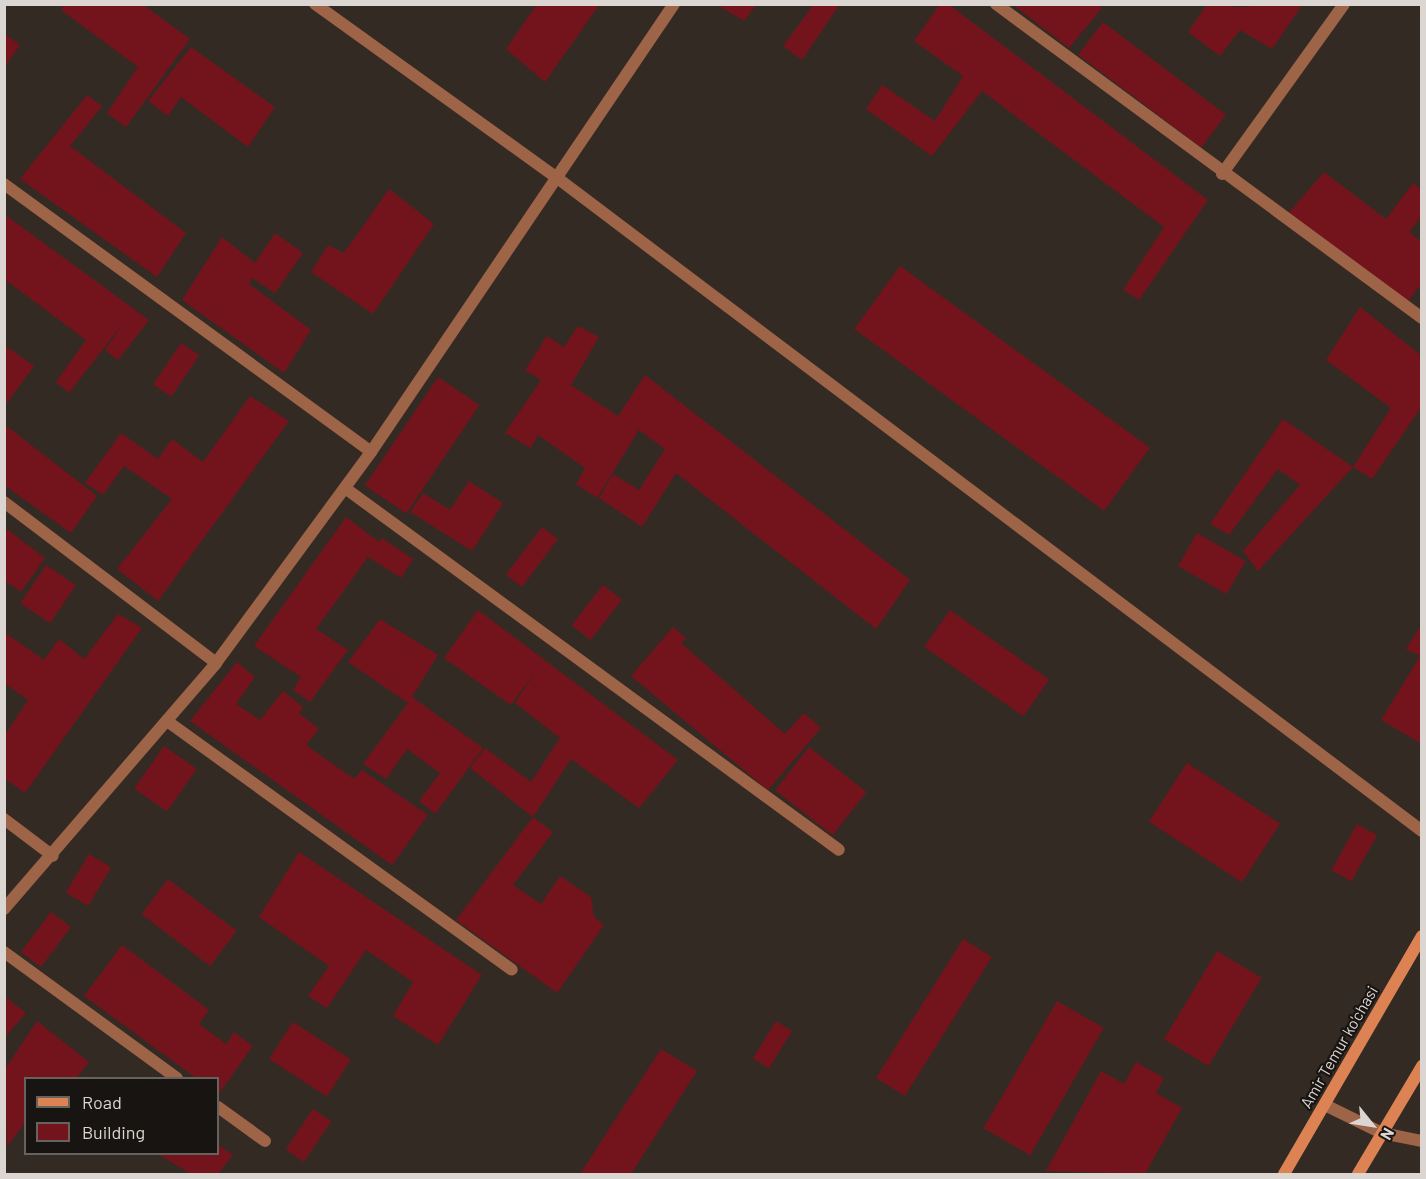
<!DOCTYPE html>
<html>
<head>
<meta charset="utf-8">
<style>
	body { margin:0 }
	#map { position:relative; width:1426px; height:1179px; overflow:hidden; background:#332a24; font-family:Barlow,sans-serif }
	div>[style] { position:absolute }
	.building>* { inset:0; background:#73141c; transform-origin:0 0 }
	.service>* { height:12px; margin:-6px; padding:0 6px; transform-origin:6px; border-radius:6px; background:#9d6447 }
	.minor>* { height:12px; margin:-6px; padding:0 6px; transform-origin:6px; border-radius:6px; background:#9d6447 }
	.secondary>* { height:12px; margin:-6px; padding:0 6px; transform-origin:6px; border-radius:6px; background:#dd8253 }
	span { translate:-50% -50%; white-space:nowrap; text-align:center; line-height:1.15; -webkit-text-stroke:4.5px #181411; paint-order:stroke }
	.street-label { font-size:16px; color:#dcd6d2 }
	.frame { position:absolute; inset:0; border:6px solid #dcd6d2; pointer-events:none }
	.legend { position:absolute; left:24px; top:1077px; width:195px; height:78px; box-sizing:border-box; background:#181411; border:2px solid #66625e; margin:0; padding:8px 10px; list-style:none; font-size:18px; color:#dcd6d2 }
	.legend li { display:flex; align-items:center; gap:12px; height:30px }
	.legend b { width:30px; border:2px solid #66625e }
	.north { position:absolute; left:1342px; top:1095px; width:60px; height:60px; -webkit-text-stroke:4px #181411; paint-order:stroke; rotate:120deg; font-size:16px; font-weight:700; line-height:24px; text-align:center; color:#dcd6d2 }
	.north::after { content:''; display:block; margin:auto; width:21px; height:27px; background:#dcd6d2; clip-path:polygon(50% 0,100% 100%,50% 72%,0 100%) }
</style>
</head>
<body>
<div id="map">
	<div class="building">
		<i style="clip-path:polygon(65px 4px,142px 4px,190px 39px,126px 127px,107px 113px,138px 67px,61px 10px)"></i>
		<i style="clip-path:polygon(537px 4px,600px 4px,545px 82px,506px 49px)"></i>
		<i style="clip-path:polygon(716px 4px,757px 4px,744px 21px)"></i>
		<i style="clip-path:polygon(814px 4px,840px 4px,802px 60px,783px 46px)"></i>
		<i style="clip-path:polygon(940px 4px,948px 4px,1208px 200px,1139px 300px,1123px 290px,1164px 227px,982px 91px,932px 156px,866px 109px,882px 85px,935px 121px,963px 76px,914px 41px)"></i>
		<i style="clip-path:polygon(1012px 4px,1098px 4px,1102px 8px,1069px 48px)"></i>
		<i style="clip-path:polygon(1207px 4px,1237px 7px,1303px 4px,1272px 49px,1240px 30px,1220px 56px,1188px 32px)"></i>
		<i style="left:1103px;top:22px;width:154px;height:41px;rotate:37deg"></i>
		<i style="clip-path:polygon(4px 33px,20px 45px,4px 68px)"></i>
		<i style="clip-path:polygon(191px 47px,275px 107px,248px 147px,181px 97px,168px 116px,148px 101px)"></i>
		<i style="clip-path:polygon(87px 95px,102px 106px,70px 146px,186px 233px,157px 277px,20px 179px)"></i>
		<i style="clip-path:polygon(1324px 172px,1386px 219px,1413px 183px,1422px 190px,1422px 216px,1409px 232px,1422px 242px,1422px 283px,1405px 305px,1286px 216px)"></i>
		<i style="clip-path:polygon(389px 189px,434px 224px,373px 314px,311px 272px,328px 245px,344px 253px)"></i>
		<i style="clip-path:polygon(4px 214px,149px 320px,118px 360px,105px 350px,124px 322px,69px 393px,56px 382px,86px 340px,4px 279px)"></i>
		<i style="clip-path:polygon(275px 233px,303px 253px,275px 293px,252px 278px,249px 284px,311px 330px,284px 373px,182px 300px,222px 237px,255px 263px)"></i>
		<i style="left:900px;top:266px;width:309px;height:78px;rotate:36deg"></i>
		<i style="clip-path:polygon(1360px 307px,1422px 356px,1422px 406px,1372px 479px,1353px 467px,1391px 408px,1326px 360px)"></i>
		<i style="clip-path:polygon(578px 326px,599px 337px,571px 385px,618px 416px,645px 375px,910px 580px,876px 629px,676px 473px,642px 527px,599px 498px,613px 474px,639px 490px,665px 449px,639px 430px,597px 498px,576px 484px,585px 468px,538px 435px,531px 448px,505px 433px,541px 380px,525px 370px,547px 336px,564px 347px)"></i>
		<i style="left:181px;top:343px;width:22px;height:50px;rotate:34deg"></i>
		<i style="clip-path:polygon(4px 345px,34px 366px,4px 407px)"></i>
		<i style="left:438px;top:377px;width:50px;height:131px;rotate:34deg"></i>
		<i style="clip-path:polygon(250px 396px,289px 421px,158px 601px,117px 569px,172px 499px,124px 466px,103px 495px,85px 483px,121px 433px,158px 459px,172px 439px,203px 462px)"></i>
		<i style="clip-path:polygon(1283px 419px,1353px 467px,1258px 571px,1243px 551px,1300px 485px,1278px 469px,1229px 535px,1210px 524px)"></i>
		<i style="clip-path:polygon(4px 424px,97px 496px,71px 533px,4px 485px)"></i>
		<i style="clip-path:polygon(469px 481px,503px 503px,472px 551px,410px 512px,423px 493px,450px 510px)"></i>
		<i style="clip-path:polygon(346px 517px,379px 542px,382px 538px,413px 559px,401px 578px,368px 557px,316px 629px,348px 650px,310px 702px,293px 690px,301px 677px,254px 646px)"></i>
		<i style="clip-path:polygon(4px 527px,45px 558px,21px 592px,4px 580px)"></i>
		<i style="left:542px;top:527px;width:20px;height:60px;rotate:37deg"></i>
		<i style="left:1197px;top:533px;width:56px;height:38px;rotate:30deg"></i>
		<i style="left:46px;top:565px;width:36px;height:46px;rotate:34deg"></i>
		<i style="left:603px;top:585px;width:24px;height:51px;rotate:38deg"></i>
		<i style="clip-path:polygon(478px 610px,678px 760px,639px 808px,571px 759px,533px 817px,470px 768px,485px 748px,531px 782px,560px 738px,515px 703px,536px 671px,511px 705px,444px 658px)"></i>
		<i style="left:950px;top:610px;width:121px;height:45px;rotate:35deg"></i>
		<i style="clip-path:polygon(118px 614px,142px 628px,25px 793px,4px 778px,4px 736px,28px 700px,4px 683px,4px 632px,44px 660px,59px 639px,84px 659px)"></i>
		<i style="clip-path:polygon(380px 619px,438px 655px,412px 697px,483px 748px,435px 814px,419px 801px,440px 773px,407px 749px,386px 779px,363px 764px,408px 703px,348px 662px)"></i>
		<i style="clip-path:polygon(1422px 624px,1422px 741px,1420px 743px,1381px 720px,1420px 656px,1406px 649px)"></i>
		<i style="clip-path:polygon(673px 627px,686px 638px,681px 643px,785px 734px,804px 713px,821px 728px,768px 790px,631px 676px)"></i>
		<i style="clip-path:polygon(237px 662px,255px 677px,236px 704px,260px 720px,283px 691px,303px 707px,299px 713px,319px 729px,306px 745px,354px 779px,362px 770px,428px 815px,392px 865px,190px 721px)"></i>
		<i style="left:164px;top:746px;width:40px;height:52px;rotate:35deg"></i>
		<i style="left:809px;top:747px;width:73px;height:55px;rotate:38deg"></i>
		<i style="left:1187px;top:763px;width:111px;height:70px;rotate:33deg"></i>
		<i style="clip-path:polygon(533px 817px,553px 832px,513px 885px,541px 904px,560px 876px,591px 897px,594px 917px,604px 925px,557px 993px,456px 920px)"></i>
		<i style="left:1357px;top:824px;width:23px;height:53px;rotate:29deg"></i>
		<i style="clip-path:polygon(299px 852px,482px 975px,438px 1045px,393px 1016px,413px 982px,366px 950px,327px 1008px,308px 996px,329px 966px,259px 917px)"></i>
		<i style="left:89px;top:854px;width:26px;height:45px;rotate:31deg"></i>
		<i style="left:168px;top:879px;width:86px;height:44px;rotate:37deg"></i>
		<i style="left:51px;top:912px;width:25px;height:50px;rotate:37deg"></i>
		<i style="left:963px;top:939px;width:34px;height:164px;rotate:32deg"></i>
		<i style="clip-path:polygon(122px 945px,209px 1010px,199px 1024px,226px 1044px,234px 1032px,253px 1046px,218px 1095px,218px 1078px,196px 1078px,84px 996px)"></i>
		<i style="left:1217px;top:951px;width:52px;height:103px;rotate:31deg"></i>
		<i style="clip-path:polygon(4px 996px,26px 1013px,4px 1038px)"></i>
		<i style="left:1057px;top:1001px;width:54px;height:147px;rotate:30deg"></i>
		<i style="clip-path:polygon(37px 1021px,89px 1062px,77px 1078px,26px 1078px,26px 1121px,7px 1147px,5px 1069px)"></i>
		<i style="left:776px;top:1021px;width:19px;height:44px;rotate:32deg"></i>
		<i style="left:293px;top:1022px;width:69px;height:44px;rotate:33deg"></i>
		<i style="clip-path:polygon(661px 1049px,697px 1071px,631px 1174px,580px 1174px)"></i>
		<i style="clip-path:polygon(1136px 1062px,1164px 1078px,1156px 1093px,1182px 1108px,1145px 1174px,1046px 1171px,1101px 1071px,1124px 1084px)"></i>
		<i style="left:313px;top:1109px;width:22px;height:49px;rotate:34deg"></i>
		<i style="clip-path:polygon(218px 1145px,233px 1155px,218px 1174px,191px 1174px,158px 1154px,218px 1154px)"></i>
	</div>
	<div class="service">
		<i style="left:1325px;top:1105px;width:64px;rotate:26.2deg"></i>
		<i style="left:1382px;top:1133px;width:41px;rotate:11.3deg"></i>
	</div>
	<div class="minor">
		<i style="left:315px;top:4px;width:297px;rotate:35.7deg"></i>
		<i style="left:556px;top:177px;width:1085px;rotate:37.06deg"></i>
		<i style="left:996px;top:4px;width:529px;rotate:36.39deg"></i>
		<i style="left:1222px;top:174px;width:209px;rotate:-54.3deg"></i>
		<i style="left:4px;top:184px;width:454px;rotate:36.1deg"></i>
		<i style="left:345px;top:488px;width:612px;rotate:36.23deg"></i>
		<i style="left:4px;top:502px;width:266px;rotate:37.2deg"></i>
		<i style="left:167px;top:721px;width:425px;rotate:35.8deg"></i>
		<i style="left:4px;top:819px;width:61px;rotate:37.1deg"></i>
		<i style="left:4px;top:909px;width:325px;rotate:-49.2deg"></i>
		<i style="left:216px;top:663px;width:262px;rotate:-53.7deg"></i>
		<i style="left:371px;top:452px;width:541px;rotate:-55.93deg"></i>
		<i style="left:4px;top:952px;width:214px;rotate:36.1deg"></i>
		<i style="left:218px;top:1107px;width:58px;rotate:35.9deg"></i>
	</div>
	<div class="secondary">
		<i style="left:1284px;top:1174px;width:275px;rotate:-59.9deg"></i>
		<i style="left:1358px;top:1174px;width:126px;rotate:-59.3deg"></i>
	</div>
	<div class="street-label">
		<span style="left:1339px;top:1047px;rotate:-60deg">Amir Temur ko'chasi</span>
	</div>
	<div class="frame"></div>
	<ul class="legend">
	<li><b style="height:8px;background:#dd8253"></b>Road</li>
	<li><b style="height:16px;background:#73141c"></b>Building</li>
	</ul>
	<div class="north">N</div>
</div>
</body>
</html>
